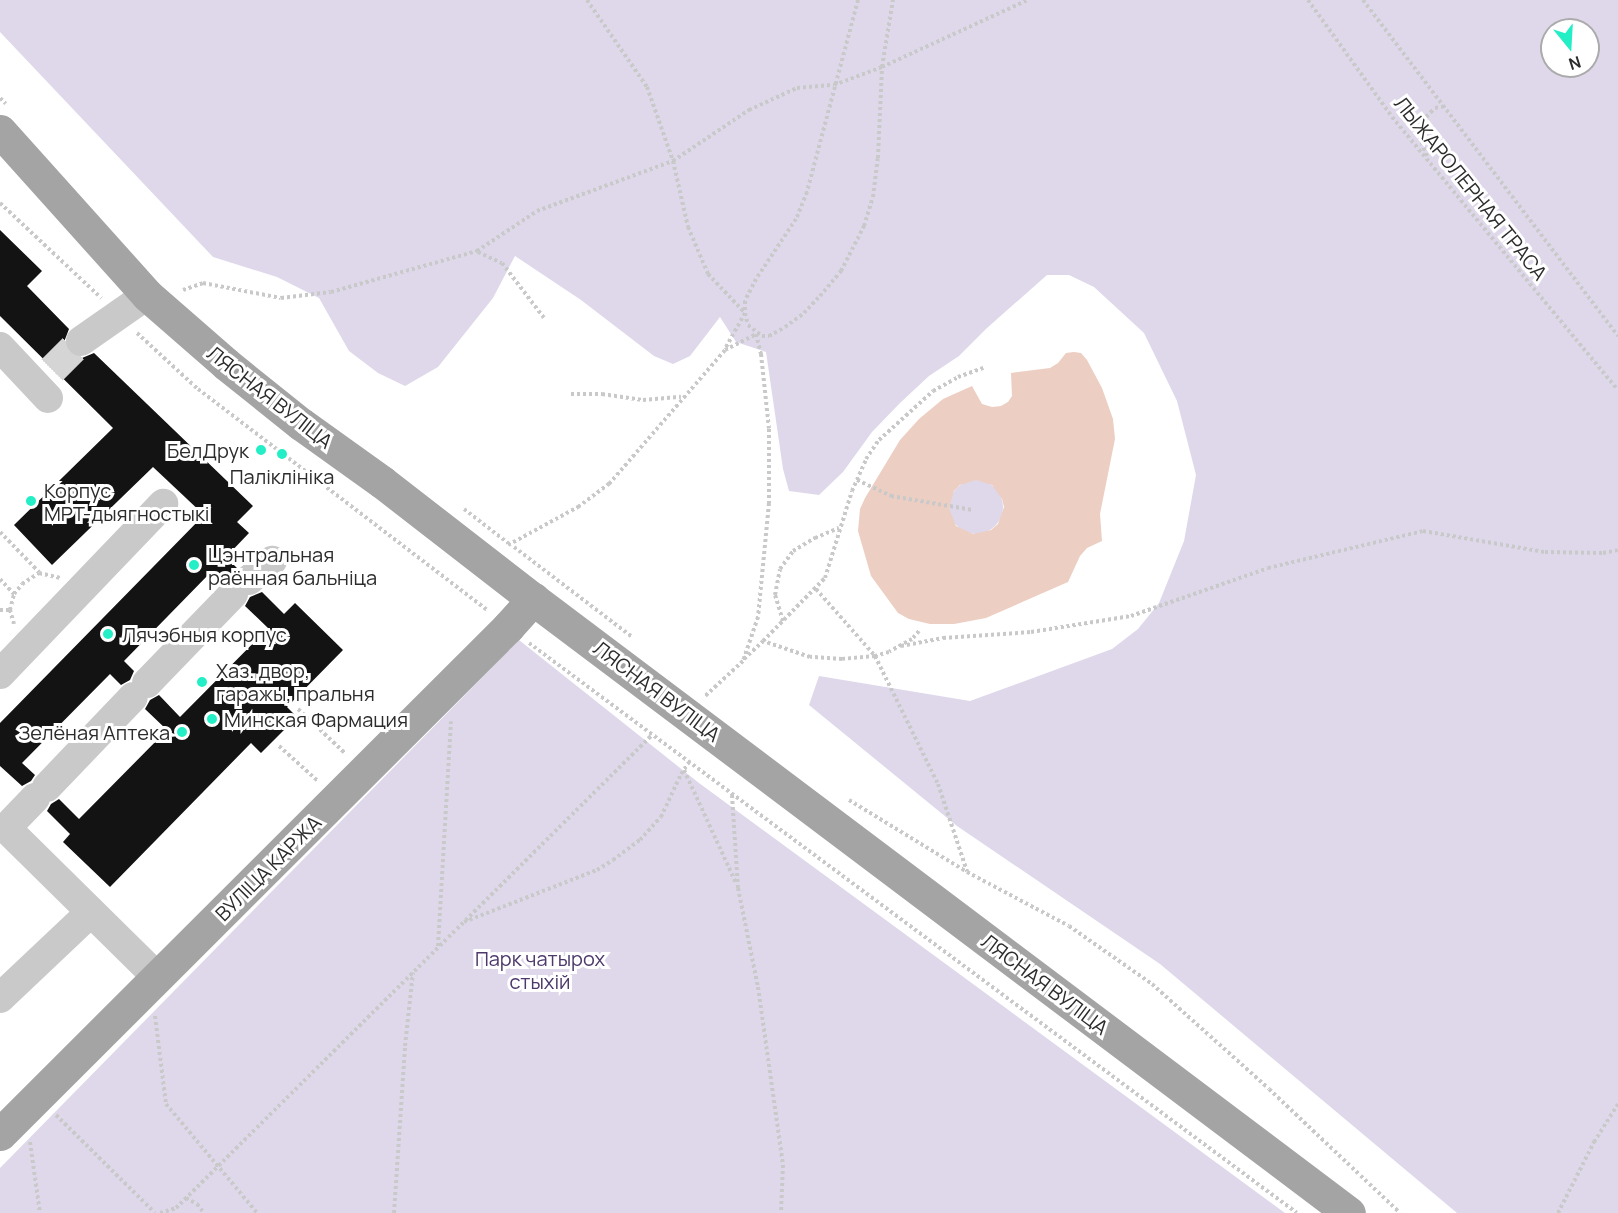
<!DOCTYPE html>
<html>
<head>
<meta charset="utf-8">
<style>
	body { margin:0 }
	#map { position:relative; width:1618px; height:1213px; overflow:hidden; background:#fff; font-family:Manrope,sans-serif }
	div>[style] { position:absolute }
	.green>* { inset:0; background:#dfd8eb }
	.round { border-radius:50% }
	.water>* { inset:0; background:#eccec3 }
	.building>* { inset:0; background:#131313 }
	.minor-tunnel>* { height:30px; margin-top:-15px; transform-origin:0; background:repeating-linear-gradient(90deg,#d5d5d5 0 30px,transparent 0 45px) }
	.path>* { height:4px; margin-top:-2px; transform-origin:0; background:repeating-linear-gradient(90deg,#c9c9c9 0 3px,transparent 0 6px) }
	.minor>* { height:30px; margin:-15px; padding:0 15px; transform-origin:15px; border-radius:15px; background:#c9c9c9 }
	.major>* { height:33px; margin:-16.5px; padding:0 16.5px; transform-origin:16.5px; border-radius:16.5px; background:#a4a4a4 }
	.dots>* { width:16px; height:16px; translate:-50% -50%; box-sizing:border-box; border:3px solid #fff; border-radius:50% }
	span { translate:-50% -50%; white-space:nowrap; text-align:center; line-height:1.15; -webkit-text-stroke:6px #fff; paint-order:stroke }
	.street-label { font-size:20px; color:#2c2c2c }
	.poi-label { font-size:20px; color:#2c2c2c }
	.right { translate:-100% -50%; text-align:right }
	.left { translate:0 -50%; text-align:left }
	.park-label { font-size:20px; color:#4c386a }
	.north { position:absolute; left:1540px; top:18px; width:60px; height:60px; box-sizing:border-box; background:#fff; border:2px solid #ababab; border-radius:50%; rotate:162deg; font-size:16px; font-weight:700; line-height:24px; text-align:center; color:#2c2c2c }
	.north::after { content:''; display:block; margin:auto; width:21px; height:27px; background:#23eec6; clip-path:polygon(50% 0,100% 100%,50% 72%,0 100%) }
</style>
</head>
<body>
<div id="map">
	<div class="green">
		<i style="clip-path:polygon(evenodd,0 0,1618px 0,1618px 1213px,1457px 1213px,1160px 964px,957px 826px,809px 705px,819px 676px,970px 701px,1112px 649px,1138px 629px,1159px 603px,1184px 541px,1196px 475px,1177px 401px,1144px 333px,1094px 287px,1069px 275px,1047px 275px,987px 328px,959px 356px,929px 376px,900px 403px,872px 432px,843px 472px,819px 495px,789px 491px,783px 469px,766px 352px,736px 342px,720px 317px,690px 356px,673px 364px,654px 356px,581px 300px,515px 256px,493px 298px,438px 367px,405px 386px,378px 373px,349px 351px,319px 298px,277px 277px,213px 257px,0 32px,0 0,1552px 30px,1588px 30px,1588px 66px,1552px 66px,1552px 30px)"></i>
		<i class="round" style="left:949px;top:480px;width:54px;height:54px"></i>
		<i style="clip-path:polygon(519px 640px,699px 783px,1285px 1213px,0 1213px,0 1168px)"></i>
	</div>
	<div class="water">
		<i style="clip-path:polygon(evenodd,1074px 352px,1081px 353px,1087px 360px,1102px 388px,1113px 419px,1115px 439px,1100px 514px,1102px 541px,1087px 548px,1080px 556px,1068px 582px,986px 618px,954px 624px,930px 624px,909px 619px,898px 613px,871px 576px,858px 531px,860px 509px,865px 498px,900px 440px,919px 419px,943px 399px,972px 386px,982px 404px,992px 407px,1001px 406px,1008px 402px,1012px 396px,1011px 373px,1050px 368px,1058px 363px,1066px 353px,1074px 352px,976px 480px,992px 485px,1002px 499px,1004px 507px,998px 524px,991px 530px,973px 534px,956px 526px,949px 508px,954px 491px,960px 485px,976px 480px)"></i>
	</div>
	<div class="building">
		<i style="clip-path:polygon(0 230px,42px 271px,27px 286px,69px 329px,64px 342px,67px 351px,82px 358px,94px 353px,253px 506px,237px 522px,249px 533px,226px 557px,237px 568px,232px 577px,221px 582px,211px 572px,124px 661px,134px 671px,130px 680px,121px 685px,110px 674px,22px 763px,35px 775px,31px 781px,22px 786px,0 766px,0 723px,204px 515px,153px 467px,52px 565px,14px 525px,113px 428px,0 316px)"></i>
		<i style="clip-path:polygon(262px 592px,284px 614px,295px 603px,343px 650px,287px 707px,297px 717px,261px 753px,251px 743px,110px 887px,63px 842px,70px 834px,47px 811px,51px 804px,59px 799px,79px 819px,167px 730px,145px 709px,150px 700px,159px 695px,180px 717px,268px 628px,245px 606px,250px 597px)"></i>
	</div>
	<div class="minor-tunnel">
		<i style="left:52px;top:370px;width:41px;rotate:-45deg"></i>
	</div>
	<div class="path">
		<i style="left:587px;top:0;width:106px;rotate:55.4deg"></i>
		<i style="left:647px;top:87px;width:78px;rotate:70.6deg"></i>
		<i style="left:673px;top:161px;width:68px;rotate:77.2deg"></i>
		<i style="left:688px;top:227px;width:51px;rotate:66.9deg"></i>
		<i style="left:708px;top:274px;width:54px;rotate:46.5deg"></i>
		<i style="left:745px;top:313px;width:41px;rotate:119.1deg"></i>
		<i style="left:858px;top:0;width:199px;rotate:104.9deg"></i>
		<i style="left:807px;top:192px;width:29px;rotate:112deg"></i>
		<i style="left:796px;top:219px;width:72px;rotate:123.7deg"></i>
		<i style="left:756px;top:279px;width:25px;rotate:117deg"></i>
		<i style="left:745px;top:301px;width:12px;rotate:90deg"></i>
		<i style="left:745px;top:313px;width:12px;rotate:76deg"></i>
		<i style="left:748px;top:325px;width:18px;rotate:38deg"></i>
		<i style="left:762px;top:336px;width:7px"></i>
		<i style="left:769px;top:336px;width:18px;rotate:-29deg"></i>
		<i style="left:785px;top:327px;width:24px;rotate:-36deg"></i>
		<i style="left:804px;top:313px;width:23px;rotate:-47deg"></i>
		<i style="left:820px;top:296px;width:33px;rotate:-50deg"></i>
		<i style="left:841px;top:271px;width:51px;rotate:-62.9deg"></i>
		<i style="left:864px;top:226px;width:30px;rotate:-73deg"></i>
		<i style="left:873px;top:197px;width:39px;rotate:-83deg"></i>
		<i style="left:878px;top:158px;width:91px;rotate:-87.5deg"></i>
		<i style="left:882px;top:67px;width:68px;rotate:-80.7deg"></i>
		<i style="left:1308px;top:0;width:144px;rotate:54.3deg"></i>
		<i style="left:1392px;top:117px;width:354px;rotate:50.4deg"></i>
		<i style="left:1363px;top:0;width:422px;rotate:52.8deg"></i>
		<i style="left:0;top:98px;width:8px;rotate:45deg"></i>
		<i style="left:1427px;top:156px;width:13px;rotate:-113deg"></i>
		<i style="left:1422px;top:144px;width:23px;rotate:-90deg"></i>
		<i style="left:1422px;top:121px;width:18px;rotate:-45deg"></i>
		<i style="left:1435px;top:108px;width:10px;rotate:-11deg"></i>
		<i style="left:0;top:203px;width:139px;rotate:43.2deg"></i>
		<i style="left:478px;top:252px;width:26px;rotate:25deg"></i>
		<i style="left:502px;top:263px;width:69px;rotate:52.6deg"></i>
		<i style="left:183px;top:290px;width:21px;rotate:-19deg"></i>
		<i style="left:203px;top:283px;width:79px;rotate:10.9deg"></i>
		<i style="left:281px;top:298px;width:50px;rotate:-6.8deg"></i>
		<i style="left:331px;top:292px;width:152px;rotate:-15.7deg"></i>
		<i style="left:477px;top:251px;width:72px;rotate:-33.7deg"></i>
		<i style="left:537px;top:211px;width:145px;rotate:-20.2deg"></i>
		<i style="left:673px;top:161px;width:92px;rotate:-33.9deg"></i>
		<i style="left:749px;top:110px;width:53px;rotate:-24.6deg"></i>
		<i style="left:797px;top:88px;width:37px;rotate:-5deg"></i>
		<i style="left:834px;top:85px;width:51px;rotate:-20.6deg"></i>
		<i style="left:882px;top:67px;width:161px;rotate:-24.7deg"></i>
		<i style="left:137px;top:333px;width:83px;rotate:42.6deg"></i>
		<i style="left:198px;top:389px;width:365px;rotate:37.4deg"></i>
		<i style="left:571px;top:394px;width:31px"></i>
		<i style="left:602px;top:394px;width:41px;rotate:8.3deg"></i>
		<i style="left:643px;top:400px;width:38px;rotate:-5deg"></i>
		<i style="left:857px;top:480px;width:38px;rotate:25deg"></i>
		<i style="left:891px;top:496px;width:83px;rotate:9.7deg"></i>
		<i style="left:464px;top:509px;width:56px;rotate:37.7deg"></i>
		<i style="left:0;top:532px;width:56px;rotate:45.7deg"></i>
		<i style="left:508px;top:545px;width:80px;rotate:-28.5deg"></i>
		<i style="left:578px;top:507px;width:39px;rotate:-37deg"></i>
		<i style="left:609px;top:484px;width:177px;rotate:-49.1deg"></i>
		<i style="left:725px;top:350px;width:35px;rotate:-27deg"></i>
		<i style="left:756px;top:334px;width:21px;rotate:76deg"></i>
		<i style="left:761px;top:354px;width:75px;rotate:83.9deg"></i>
		<i style="left:769px;top:429px;width:74px;rotate:90deg"></i>
		<i style="left:769px;top:503px;width:115px;rotate:95.5deg"></i>
		<i style="left:758px;top:617px;width:46px;rotate:108.8deg"></i>
		<i style="left:743px;top:661px;width:53px;rotate:137.3deg"></i>
		<i style="left:514px;top:547px;width:148px;rotate:37.3deg"></i>
		<i style="left:0;top:579px;width:21px;rotate:47deg"></i>
		<i style="left:816px;top:589px;width:89px;rotate:48.6deg"></i>
		<i style="left:875px;top:656px;width:143px;rotate:63.8deg"></i>
		<i style="left:938px;top:784px;width:92px;rotate:71.6deg"></i>
		<i style="left:0;top:610px;width:10px"></i>
		<i style="left:783px;top:621px;width:27px;rotate:-107deg"></i>
		<i style="left:775px;top:595px;width:26px;rotate:-79deg"></i>
		<i style="left:780px;top:569px;width:22px;rotate:-54deg"></i>
		<i style="left:793px;top:551px;width:26px;rotate:-31deg"></i>
		<i style="left:815px;top:538px;width:26px;rotate:-23deg"></i>
		<i style="left:14px;top:624px;width:15px;rotate:-106deg"></i>
		<i style="left:10px;top:610px;width:16px;rotate:-76deg"></i>
		<i style="left:14px;top:594px;width:13px;rotate:-51deg"></i>
		<i style="left:22px;top:584px;width:20px;rotate:-33deg"></i>
		<i style="left:39px;top:573px;width:22px;rotate:13deg"></i>
		<i style="left:919px;top:631px;width:11px;rotate:131deg"></i>
		<i style="left:912px;top:639px;width:26px;rotate:151deg"></i>
		<i style="left:889px;top:652px;width:15px;rotate:164deg"></i>
		<i style="left:875px;top:656px;width:33px;rotate:175deg"></i>
		<i style="left:842px;top:659px;width:32px;rotate:-176deg"></i>
		<i style="left:810px;top:657px;width:50px;rotate:-161.2deg"></i>
		<i style="left:763px;top:641px;width:88px;rotate:-45.5deg"></i>
		<i style="left:825px;top:578px;width:91px;rotate:-72.8deg"></i>
		<i style="left:852px;top:491px;width:35px;rotate:-66deg"></i>
		<i style="left:866px;top:459px;width:23px;rotate:-56deg"></i>
		<i style="left:879px;top:440px;width:73px;rotate:-42.2deg"></i>
		<i style="left:933px;top:391px;width:29px;rotate:-29deg"></i>
		<i style="left:958px;top:377px;width:27px;rotate:-20deg"></i>
		<i style="left:529px;top:643px;width:956px;rotate:36.58deg"></i>
		<i style="left:901px;top:646px;width:43px;rotate:-10.8deg"></i>
		<i style="left:943px;top:638px;width:88px;rotate:-3.9deg"></i>
		<i style="left:1031px;top:632px;width:101px;rotate:-9.1deg"></i>
		<i style="left:1131px;top:616px;width:145px;rotate:-19.3deg"></i>
		<i style="left:1268px;top:568px;width:159px;rotate:-13.4deg"></i>
		<i style="left:1423px;top:531px;width:124px;rotate:9.8deg"></i>
		<i style="left:1545px;top:552px;width:58px;rotate:1deg"></i>
		<i style="left:1603px;top:553px;width:15px;rotate:-11deg"></i>
		<i style="left:744px;top:659px;width:26px;rotate:-43deg"></i>
		<i style="left:298px;top:709px;width:66px;rotate:43.2deg"></i>
		<i style="left:279px;top:746px;width:54px;rotate:42deg"></i>
		<i style="left:684px;top:770px;width:124px;rotate:65.3deg"></i>
		<i style="left:732px;top:795px;width:93px;rotate:86.3deg"></i>
		<i style="left:738px;top:888px;width:101px;rotate:78.6deg"></i>
		<i style="left:758px;top:987px;width:180px;rotate:82deg"></i>
		<i style="left:783px;top:1165px;width:48px;rotate:92.4deg"></i>
		<i style="left:849px;top:800px;width:138px;rotate:31.4deg"></i>
		<i style="left:967px;top:872px;width:115px;rotate:27.9deg"></i>
		<i style="left:1069px;top:926px;width:101px;rotate:34.9deg"></i>
		<i style="left:1152px;top:984px;width:157px;rotate:41.9deg"></i>
		<i style="left:1269px;top:1089px;width:180px;rotate:43.4deg"></i>
		<i style="left:464px;top:922px;width:143px;rotate:-21.4deg"></i>
		<i style="left:597px;top:870px;width:19px;rotate:-32deg"></i>
		<i style="left:613px;top:860px;width:34px;rotate:-37deg"></i>
		<i style="left:640px;top:840px;width:31px;rotate:-48deg"></i>
		<i style="left:661px;top:817px;width:47px;rotate:-65.1deg"></i>
		<i style="left:681px;top:774px;width:14px;rotate:-56deg"></i>
		<i style="left:438px;top:946px;width:225px;rotate:-86.7deg"></i>
		<i style="left:155px;top:1016px;width:89px;rotate:82.9deg"></i>
		<i style="left:166px;top:1104px;width:142px;rotate:50.1deg"></i>
		<i style="left:56px;top:1115px;width:139px;rotate:44.7deg"></i>
		<i style="left:30px;top:1142px;width:72px;rotate:82deg"></i>
		<i style="left:186px;top:1198px;width:13px;rotate:29deg"></i>
		<i style="left:197px;top:1204px;width:11px;rotate:52deg"></i>
		<i style="left:160px;top:1213px;width:17px;rotate:-17deg"></i>
		<i style="left:176px;top:1208px;width:671px;rotate:-44.82deg"></i>
		<i style="left:394px;top:1213px;width:167px;rotate:-86.2deg"></i>
		<i style="left:405px;top:1046px;width:74px;rotate:-83.8deg"></i>
		<i style="left:1558px;top:1213px;width:80px;rotate:-63.1deg"></i>
		<i style="left:1594px;top:1142px;width:45px;rotate:-57.7deg"></i>
	</div>
	<div class="minor">
		<i style="left:81px;top:341px;width:80px;rotate:-34.9deg"></i>
		<i style="left:0;top:347px;width:70px;rotate:46.7deg"></i>
		<i style="left:249px;top:580px;width:30px;rotate:-40deg"></i>
		<i style="left:0;top:674px;width:236px;rotate:-46.2deg"></i>
		<i style="left:147px;top:683px;width:124px;rotate:-46deg"></i>
		<i style="left:47px;top:787px;width:124px;rotate:-46.3deg"></i>
		<i style="left:35px;top:798px;width:42px;rotate:134deg"></i>
		<i style="left:6px;top:828px;width:214px;rotate:44.6deg"></i>
		<i style="left:0;top:998px;width:125px;rotate:-43.4deg"></i>
	</div>
	<div class="major">
		<i style="left:0;top:131px;width:220px;rotate:48.1deg"></i>
		<i style="left:147px;top:295px;width:105px;rotate:41.1deg"></i>
		<i style="left:226px;top:364px;width:96px;rotate:38.7deg"></i>
		<i style="left:301px;top:424px;width:100px;rotate:35.6deg"></i>
		<i style="left:382px;top:482px;width:191px;rotate:37.8deg"></i>
		<i style="left:533px;top:599px;width:1021px;rotate:36.96deg"></i>
		<i style="left:0;top:1134px;width:718px;rotate:-44.94deg"></i>
		<i style="left:508px;top:627px;width:38px;rotate:-48deg"></i>
	</div>
	<div class="dots">
		<i style="left:261px;top:450px;background:#23eec6"></i>
		<i style="left:282px;top:454px;background:#23eec6"></i>
		<i style="left:31px;top:501px;background:#23eec6"></i>
		<i style="left:194px;top:565px;background:#23eec6"></i>
		<i style="left:108px;top:634px;background:#23eec6"></i>
		<i style="left:202px;top:682px;background:#23eec6"></i>
		<i style="left:212px;top:719px;background:#23eec6"></i>
		<i style="left:182px;top:732px;background:#23eec6"></i>
	</div>
	<div class="street-label">
		<span style="left:1471px;top:188px;rotate:51deg">ЛЫЖАРОЛЕРНАЯ ТРАСА</span>
		<span style="left:270px;top:397px;rotate:38deg">ЛЯСНАЯ ВУЛІЦА</span>
		<span style="left:657px;top:691px;rotate:37deg">ЛЯСНАЯ ВУЛІЦА</span>
		<span style="left:268px;top:868px;rotate:-45deg">ВУЛІЦА КАРЖА</span>
		<span style="left:1045px;top:984px;rotate:37deg">ЛЯСНАЯ ВУЛІЦА</span>
	</div>
	<div class="poi-label">
		<span class="right" style="left:249px;top:450px">БелДрук</span>
		<span style="left:282px;top:476px">Паліклініка</span>
		<span class="left" style="left:44px;top:502px">Корпус<br>МРТ-дыягностыкі</span>
		<span class="left" style="left:208px;top:566px">Цэнтральная<br>раённая бальніца</span>
		<span class="left" style="left:122px;top:634px">Лячэбныя корпус</span>
		<span class="left" style="left:216px;top:682px">Хаз. двор,<br>гаражы, пральня</span>
		<span class="left" style="left:224px;top:719px">Минская Фармация</span>
		<span class="right" style="left:170px;top:732px">Зелёная Аптека</span>
	</div>
	<div class="park-label">
		<span style="left:540px;top:970px">Парк чатырох<br>стыхій</span>
	</div>
	<div class="north">N</div>
</div>
</body>
</html>
